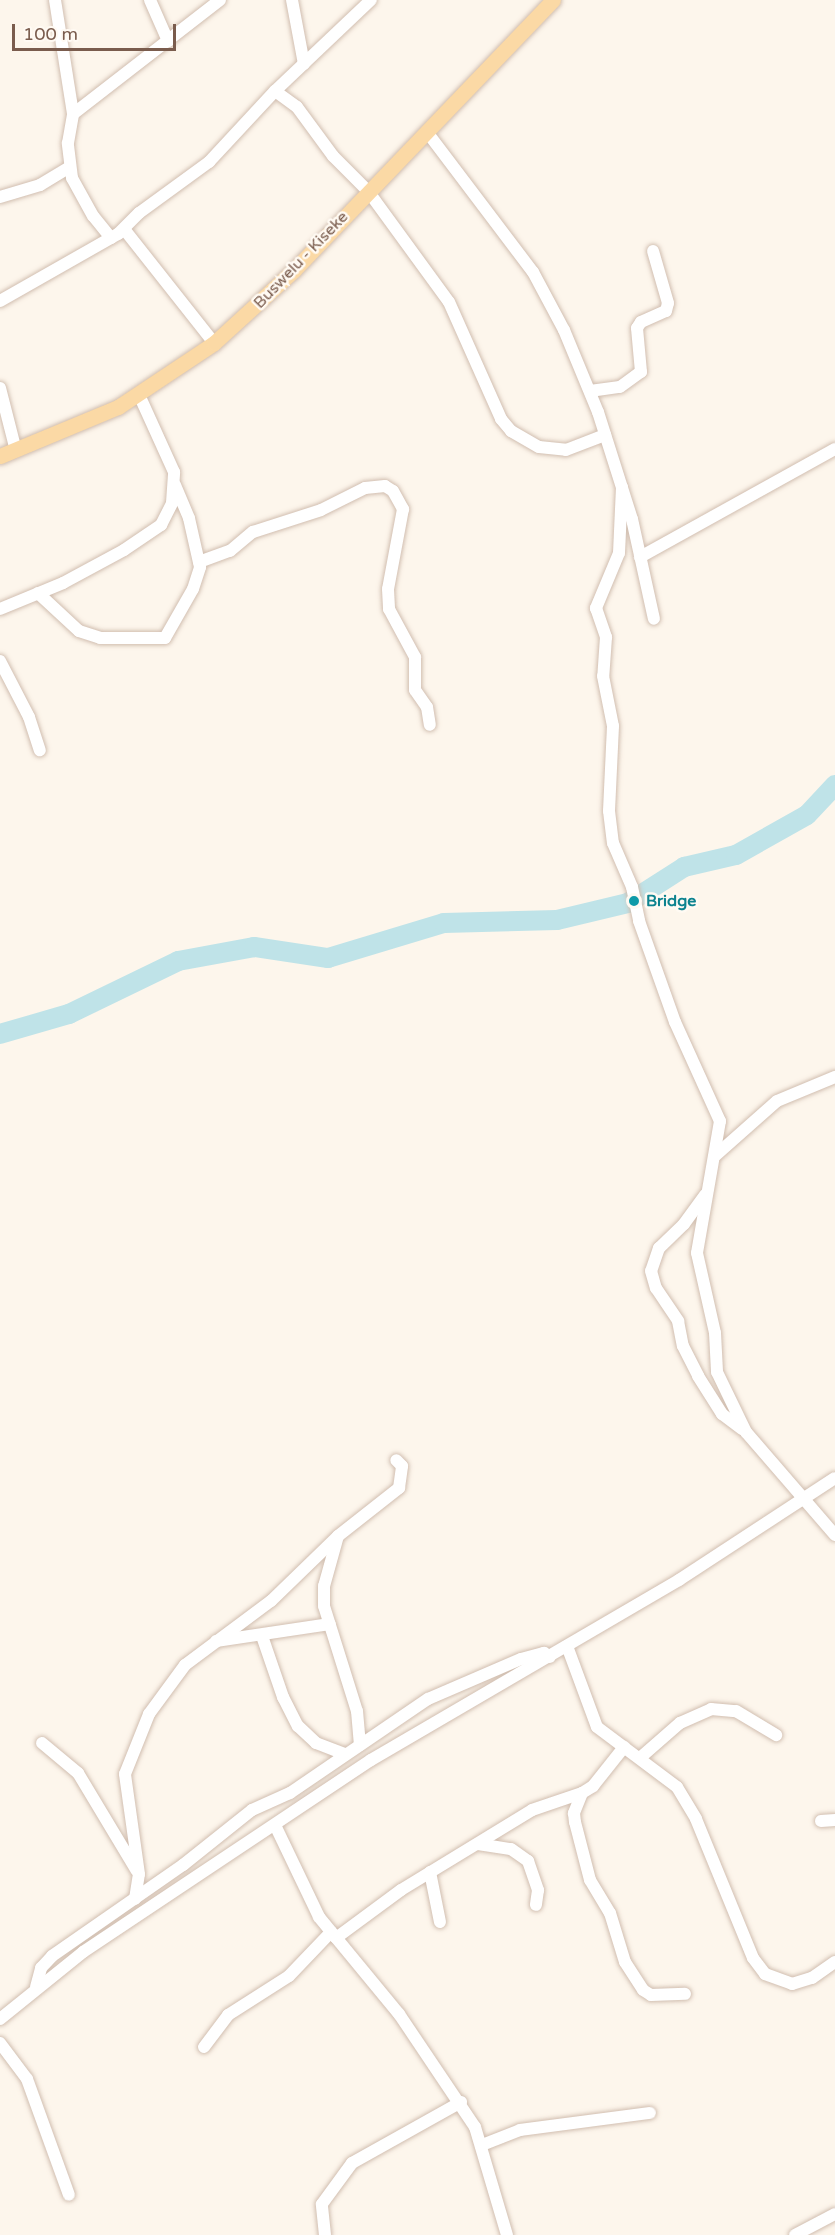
<!DOCTYPE html>
<html>
<head>
<meta charset="utf-8">
<style>
	body { margin:0 }
	#map { position:relative; width:835px; height:2235px; overflow:hidden; background:#fdf6ec; font-family:"Varela Round",sans-serif }
	div>[style] { position:absolute }
	.river>* { height:20px; margin:-10px; padding:0 10px; transform-origin:10px; border-radius:10px; background:#bfe3e8 }
	.roads { filter:drop-shadow(0 0 2px #d1beb0) drop-shadow(0 0 2px #d1beb0) }
	.minor>* { height:12px; margin:-6px; padding:0 6px; transform-origin:6px; border-radius:6px; background:#fff }
	.major>* { height:15px; margin:-7.5px; padding:0 7.5px; transform-origin:7.5px; border-radius:7.5px; background:#fbd9a5 }
	.dots>* { width:16px; height:16px; translate:-50% -50%; box-sizing:border-box; border:3px solid #fffaf3; border-radius:50% }
	span { translate:-50% -50%; white-space:nowrap; text-align:center; line-height:1.15; -webkit-text-stroke:5px #fffaf3; paint-order:stroke }
	.street-label { font-size:16px; color:#7a5c4d }
	.culture-label { font-size:16px; color:#0d838f; font-weight:700 }
	.left { translate:0 -50%; text-align:left }
	.scale { position:absolute; left:12px; top:24px; width:164px; height:27px; box-sizing:border-box; border:3px solid #7a5c4d; border-top:0; padding-left:8px; font-size:18px; line-height:21px; white-space:nowrap; color:#7a5c4d; -webkit-text-stroke:4px #fffaf3; paint-order:stroke }
</style>
</head>
<body>
<div id="map">
	<div class="river">
		<i style="left:0;top:1034px;width:72px;rotate:-16.2deg"></i>
		<i style="left:69px;top:1014px;width:121px;rotate:-25.9deg"></i>
		<i style="left:178px;top:961px;width:77px;rotate:-10.4deg"></i>
		<i style="left:254px;top:947px;width:75px;rotate:8.5deg"></i>
		<i style="left:328px;top:958px;width:121px;rotate:-16.8deg"></i>
		<i style="left:444px;top:923px;width:113px;rotate:-1.5deg"></i>
		<i style="left:557px;top:920px;width:73px;rotate:-13.5deg"></i>
		<i style="left:628px;top:903px;width:67px;rotate:-32.7deg"></i>
		<i style="left:684px;top:867px;width:53px;rotate:-13deg"></i>
		<i style="left:736px;top:855px;width:81px;rotate:-29.4deg"></i>
		<i style="left:807px;top:815px;width:41px;rotate:-47deg"></i>
	</div>
	<div class="roads">
		<div class="minor">
			<i style="left:55px;top:0;width:115px;rotate:81deg"></i>
			<i style="left:150px;top:0;width:45px;rotate:66.3deg"></i>
			<i style="left:292px;top:0;width:65px;rotate:79.4deg"></i>
			<i style="left:275px;top:91px;width:27px;rotate:36deg"></i>
			<i style="left:297px;top:107px;width:61px;rotate:53.7deg"></i>
			<i style="left:333px;top:156px;width:49px;rotate:45deg"></i>
			<i style="left:368px;top:191px;width:137px;rotate:53.9deg"></i>
			<i style="left:449px;top:302px;width:128px;rotate:66deg"></i>
			<i style="left:501px;top:419px;width:16px;rotate:50deg"></i>
			<i style="left:511px;top:431px;width:32px;rotate:30deg"></i>
			<i style="left:539px;top:447px;width:27px;rotate:6deg"></i>
			<i style="left:566px;top:450px;width:42px;rotate:-21deg"></i>
			<i style="left:427px;top:132px;width:176px;rotate:52.9deg"></i>
			<i style="left:533px;top:272px;width:66px;rotate:61.9deg"></i>
			<i style="left:564px;top:330px;width:89px;rotate:67.5deg"></i>
			<i style="left:598px;top:412px;width:112px;rotate:72.4deg"></i>
			<i style="left:632px;top:519px;width:102px;rotate:77.6deg"></i>
			<i style="left:0;top:197px;width:42px;rotate:-16.7deg"></i>
			<i style="left:40px;top:185px;width:35px;rotate:-31deg"></i>
			<i style="left:124px;top:229px;width:145px;rotate:51.7deg"></i>
			<i style="left:111px;top:238px;width:28px;rotate:-129deg"></i>
			<i style="left:93px;top:216px;width:43px;rotate:-118.9deg"></i>
			<i style="left:72px;top:178px;width:35px;rotate:-97deg"></i>
			<i style="left:68px;top:143px;width:29px;rotate:-80deg"></i>
			<i style="left:73px;top:114px;width:186px;rotate:-37.8deg"></i>
			<i style="left:0;top:301px;width:136px;rotate:-29.6deg"></i>
			<i style="left:118px;top:234px;width:30px;rotate:-45deg"></i>
			<i style="left:139px;top:213px;width:87px;rotate:-36.1deg"></i>
			<i style="left:209px;top:162px;width:97px;rotate:-47.1deg"></i>
			<i style="left:275px;top:91px;width:132px;rotate:-43.5deg"></i>
			<i style="left:0;top:388px;width:65px;rotate:75.7deg"></i>
			<i style="left:590px;top:391px;width:30px;rotate:-8deg"></i>
			<i style="left:620px;top:387px;width:26px;rotate:-36deg"></i>
			<i style="left:641px;top:372px;width:44px;rotate:-95.2deg"></i>
			<i style="left:637px;top:328px;width:7px;rotate:-56deg"></i>
			<i style="left:641px;top:322px;width:27px;rotate:-24deg"></i>
			<i style="left:666px;top:311px;width:8px;rotate:-76deg"></i>
			<i style="left:668px;top:303px;width:54px;rotate:-106.1deg"></i>
			<i style="left:622px;top:487px;width:66px;rotate:92.6deg"></i>
			<i style="left:619px;top:553px;width:60px;rotate:112.7deg"></i>
			<i style="left:596px;top:608px;width:31px;rotate:71deg"></i>
			<i style="left:606px;top:637px;width:39px;rotate:94deg"></i>
			<i style="left:603px;top:676px;width:51px;rotate:78.7deg"></i>
			<i style="left:613px;top:726px;width:85px;rotate:92.7deg"></i>
			<i style="left:609px;top:811px;width:32px;rotate:83deg"></i>
			<i style="left:613px;top:843px;width:48px;rotate:66.6deg"></i>
			<i style="left:632px;top:887px;width:35px;rotate:78deg"></i>
			<i style="left:639px;top:921px;width:107px;rotate:70.4deg"></i>
			<i style="left:675px;top:1022px;width:109px;rotate:65.6deg"></i>
			<i style="left:720px;top:1121px;width:134px;rotate:99.9deg"></i>
			<i style="left:697px;top:1253px;width:82px;rotate:77.3deg"></i>
			<i style="left:715px;top:1333px;width:39px;rotate:87deg"></i>
			<i style="left:717px;top:1372px;width:67px;rotate:64.2deg"></i>
			<i style="left:746px;top:1432px;width:136px;rotate:49.2deg"></i>
			<i style="left:640px;top:557px;width:223px;rotate:-29deg"></i>
			<i style="left:199px;top:562px;width:33px;rotate:-20deg"></i>
			<i style="left:230px;top:551px;width:30px;rotate:-40deg"></i>
			<i style="left:253px;top:532px;width:71px;rotate:-17.9deg"></i>
			<i style="left:321px;top:510px;width:49px;rotate:-26.6deg"></i>
			<i style="left:365px;top:488px;width:20px;rotate:-6deg"></i>
			<i style="left:385px;top:486px;width:9px;rotate:32deg"></i>
			<i style="left:393px;top:491px;width:21px;rotate:61deg"></i>
			<i style="left:403px;top:509px;width:81px;rotate:100.6deg"></i>
			<i style="left:388px;top:589px;width:20px;rotate:87deg"></i>
			<i style="left:389px;top:609px;width:55px;rotate:61.6deg"></i>
			<i style="left:415px;top:657px;width:33px;rotate:90deg"></i>
			<i style="left:415px;top:690px;width:21px;rotate:55deg"></i>
			<i style="left:427px;top:707px;width:18px;rotate:81deg"></i>
			<i style="left:38px;top:593px;width:56px;rotate:42.8deg"></i>
			<i style="left:79px;top:631px;width:22px;rotate:18deg"></i>
			<i style="left:100px;top:638px;width:65px"></i>
			<i style="left:165px;top:638px;width:56px;rotate:-60.3deg"></i>
			<i style="left:193px;top:589px;width:23px;rotate:-72deg"></i>
			<i style="left:200px;top:567px;width:50px;rotate:-102.7deg"></i>
			<i style="left:189px;top:518px;width:36px;rotate:-113deg"></i>
			<i style="left:0;top:609px;width:68px;rotate:-22.4deg"></i>
			<i style="left:63px;top:583px;width:69px;rotate:-28.4deg"></i>
			<i style="left:124px;top:550px;width:45px;rotate:-34deg"></i>
			<i style="left:161px;top:525px;width:25px;rotate:-63deg"></i>
			<i style="left:172px;top:503px;width:31px;rotate:-86deg"></i>
			<i style="left:174px;top:472px;width:85px;rotate:-114.4deg"></i>
			<i style="left:0;top:661px;width:63px;rotate:62.6deg"></i>
			<i style="left:29px;top:717px;width:35px;rotate:72deg"></i>
			<i style="left:716px;top:1155px;width:81px;rotate:-41.5deg"></i>
			<i style="left:777px;top:1101px;width:63px;rotate:-22.5deg"></i>
			<i style="left:705px;top:1195px;width:36px;rotate:126deg"></i>
			<i style="left:684px;top:1224px;width:35px;rotate:136deg"></i>
			<i style="left:659px;top:1248px;width:24px;rotate:109deg"></i>
			<i style="left:651px;top:1271px;width:18px;rotate:74deg"></i>
			<i style="left:656px;top:1288px;width:40px;rotate:56deg"></i>
			<i style="left:678px;top:1321px;width:25px;rotate:79deg"></i>
			<i style="left:683px;top:1346px;width:34px;rotate:63deg"></i>
			<i style="left:698px;top:1376px;width:45px;rotate:57.7deg"></i>
			<i style="left:722px;top:1414px;width:25px;rotate:37deg"></i>
			<i style="left:338px;top:1536px;width:52px;rotate:105.6deg"></i>
			<i style="left:324px;top:1586px;width:20px;rotate:90deg"></i>
			<i style="left:324px;top:1606px;width:110px;rotate:72.6deg"></i>
			<i style="left:357px;top:1711px;width:34px;rotate:85deg"></i>
			<i style="left:262px;top:1636px;width:65px;rotate:71deg"></i>
			<i style="left:283px;top:1697px;width:33px;rotate:63deg"></i>
			<i style="left:298px;top:1726px;width:25px;rotate:43deg"></i>
			<i style="left:316px;top:1743px;width:31px;rotate:21deg"></i>
			<i style="left:216px;top:1641px;width:115px;rotate:-8.5deg"></i>
			<i style="left:567px;top:1646px;width:86px;rotate:69.7deg"></i>
			<i style="left:597px;top:1727px;width:100px;rotate:36.9deg"></i>
			<i style="left:677px;top:1787px;width:37px;rotate:59deg"></i>
			<i style="left:696px;top:1819px;width:150px;rotate:67.7deg"></i>
			<i style="left:753px;top:1958px;width:20px;rotate:53deg"></i>
			<i style="left:765px;top:1974px;width:29px;rotate:20deg"></i>
			<i style="left:792px;top:1984px;width:21px;rotate:-17deg"></i>
			<i style="left:812px;top:1978px;width:28px;rotate:-35deg"></i>
			<i style="left:42px;top:1743px;width:47px;rotate:39.8deg"></i>
			<i style="left:78px;top:1773px;width:114px;rotate:59deg"></i>
			<i style="left:641px;top:1757px;width:52px;rotate:-41.1deg"></i>
			<i style="left:680px;top:1723px;width:34px;rotate:-24deg"></i>
			<i style="left:711px;top:1709px;width:25px;rotate:5deg"></i>
			<i style="left:736px;top:1711px;width:47px;rotate:31deg"></i>
			<i style="left:582px;top:1793px;width:22px;rotate:112deg"></i>
			<i style="left:574px;top:1813px;width:9px;rotate:84deg"></i>
			<i style="left:575px;top:1822px;width:60px;rotate:75.5deg"></i>
			<i style="left:590px;top:1880px;width:39px;rotate:59deg"></i>
			<i style="left:610px;top:1913px;width:51px;rotate:73deg"></i>
			<i style="left:625px;top:1962px;width:33px;rotate:57deg"></i>
			<i style="left:643px;top:1990px;width:9px;rotate:32deg"></i>
			<i style="left:651px;top:1995px;width:34px;rotate:-2deg"></i>
			<i style="left:821px;top:1821px;width:14px;rotate:-4deg"></i>
			<i style="left:275px;top:1825px;width:102px;rotate:64.4deg"></i>
			<i style="left:319px;top:1917px;width:126px;rotate:50.5deg"></i>
			<i style="left:399px;top:2014px;width:136px;rotate:56.1deg"></i>
			<i style="left:475px;top:2127px;width:113px;rotate:73.5deg"></i>
			<i style="left:478px;top:1844px;width:33px;rotate:9deg"></i>
			<i style="left:511px;top:1849px;width:21px;rotate:35deg"></i>
			<i style="left:528px;top:1861px;width:31px;rotate:71deg"></i>
			<i style="left:538px;top:1890px;width:15px;rotate:98deg"></i>
			<i style="left:430px;top:1872px;width:51px;rotate:78.7deg"></i>
			<i style="left:135px;top:1899px;width:25px;rotate:-81deg"></i>
			<i style="left:139px;top:1874px;width:101px;rotate:-98deg"></i>
			<i style="left:125px;top:1774px;width:65px;rotate:-68.2deg"></i>
			<i style="left:149px;top:1714px;width:61px;rotate:-53.7deg"></i>
			<i style="left:185px;top:1665px;width:107px;rotate:-36.7deg"></i>
			<i style="left:271px;top:1601px;width:93px;rotate:-44.1deg"></i>
			<i style="left:338px;top:1536px;width:78px;rotate:-38.2deg"></i>
			<i style="left:399px;top:1488px;width:22px;rotate:-82deg"></i>
			<i style="left:402px;top:1466px;width:8px;rotate:-135deg"></i>
			<i style="left:336px;top:1938px;width:81px;rotate:-36.4deg"></i>
			<i style="left:401px;top:1890px;width:153px;rotate:-31.4deg"></i>
			<i style="left:532px;top:1810px;width:53px;rotate:-18.8deg"></i>
			<i style="left:582px;top:1793px;width:13px;rotate:-32deg"></i>
			<i style="left:593px;top:1786px;width:50px;rotate:-51.5deg"></i>
			<i style="left:36px;top:1987px;width:20px;rotate:-75deg"></i>
			<i style="left:41px;top:1968px;width:16px;rotate:-47deg"></i>
			<i style="left:52px;top:1956px;width:160px;rotate:-34.8deg"></i>
			<i style="left:183px;top:1865px;width:88px;rotate:-38.6deg"></i>
			<i style="left:252px;top:1810px;width:42px;rotate:-24.1deg"></i>
			<i style="left:290px;top:1793px;width:167px;rotate:-34.3deg"></i>
			<i style="left:428px;top:1699px;width:101px;rotate:-23.3deg"></i>
			<i style="left:521px;top:1659px;width:24px;rotate:-15deg"></i>
			<i style="left:544px;top:1653px;width:7px;rotate:34deg"></i>
			<i style="left:0;top:2019px;width:107px;rotate:-38.9deg"></i>
			<i style="left:83px;top:1952px;width:346px;rotate:-33.7deg"></i>
			<i style="left:371px;top:1760px;width:357px;rotate:-30.3deg"></i>
			<i style="left:679px;top:1580px;width:186px;rotate:-33.2deg"></i>
			<i style="left:0;top:2043px;width:45px;rotate:53.1deg"></i>
			<i style="left:27px;top:2079px;width:123px;rotate:70.1deg"></i>
			<i style="left:204px;top:2047px;width:40px;rotate:-53deg"></i>
			<i style="left:228px;top:2015px;width:72px;rotate:-32.6deg"></i>
			<i style="left:289px;top:1976px;width:61px;rotate:-46.3deg"></i>
			<i style="left:482px;top:2145px;width:41px;rotate:-21.5deg"></i>
			<i style="left:520px;top:2130px;width:131px;rotate:-7.5deg"></i>
			<i style="left:325px;top:2235px;width:31px;rotate:-96deg"></i>
			<i style="left:322px;top:2204px;width:51px;rotate:-53.8deg"></i>
			<i style="left:352px;top:2163px;width:125px;rotate:-29.2deg"></i>
			<i style="left:795px;top:2235px;width:45px;rotate:-27.7deg"></i>
		</div>
		<div class="major">
			<i style="left:0;top:456px;width:128px;rotate:-22.6deg"></i>
			<i style="left:118px;top:407px;width:115px;rotate:-33.7deg"></i>
			<i style="left:214px;top:343px;width:108px;rotate:-42.4deg"></i>
			<i style="left:294px;top:270px;width:374px;rotate:-46.2deg"></i>
		</div>
	</div>
	<div class="dots">
		<i style="left:634px;top:901px;background:#0f9aa8"></i>
	</div>
	<div class="street-label">
		<span style="left:301px;top:260px;rotate:-46deg">Buswelu - Kiseke</span>
	</div>
	<div class="culture-label">
		<span class="left" style="left:646px;top:901px">Bridge</span>
	</div>
	<div class="scale">100 m</div>
</div>
</body>
</html>
